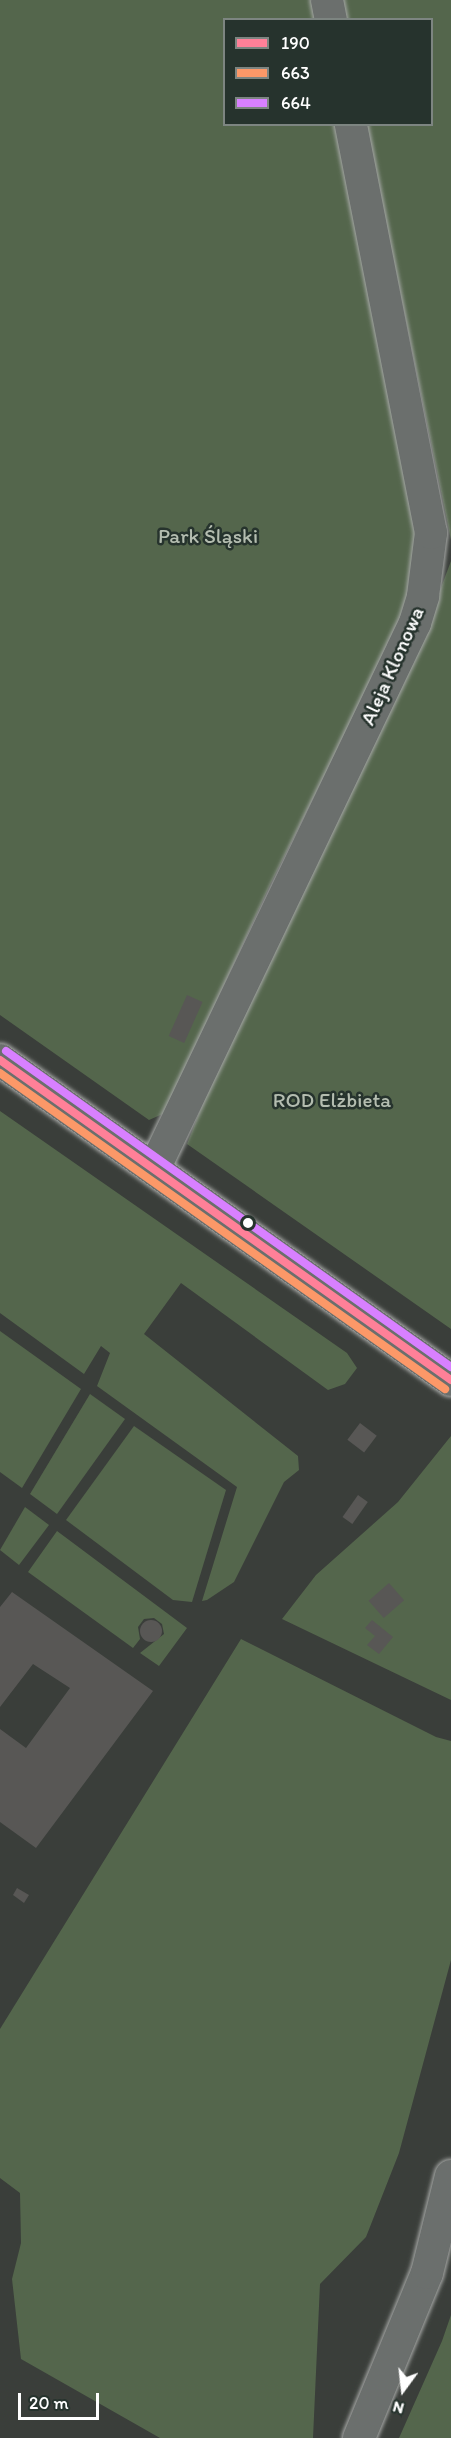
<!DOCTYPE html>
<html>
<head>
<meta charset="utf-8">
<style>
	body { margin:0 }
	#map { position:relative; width:451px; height:2438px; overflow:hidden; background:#3a3e3a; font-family:Itim,sans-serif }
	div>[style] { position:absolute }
	.green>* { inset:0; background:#54664c }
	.building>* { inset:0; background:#585755; transform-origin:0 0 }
	.round { border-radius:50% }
	.roads { filter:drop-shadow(0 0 2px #a6a8a6) drop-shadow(0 0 2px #a6a8a6) }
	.minor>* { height:32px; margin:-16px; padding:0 16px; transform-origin:16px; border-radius:16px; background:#6b6f6d }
	.bus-1>* { height:8px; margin:-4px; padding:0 4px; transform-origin:4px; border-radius:4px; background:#ff8098 }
	.bus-2>* { height:8px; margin:-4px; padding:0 4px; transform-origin:4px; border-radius:4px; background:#fc9868 }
	.bus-3>* { height:8px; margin:-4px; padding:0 4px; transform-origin:4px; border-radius:4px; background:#d880ff }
	.dots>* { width:16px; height:16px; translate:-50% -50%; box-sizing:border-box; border:3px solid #26332d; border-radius:50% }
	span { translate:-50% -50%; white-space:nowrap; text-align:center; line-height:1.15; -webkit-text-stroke:5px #26332d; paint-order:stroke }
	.park-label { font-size:21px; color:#b4bdb0 }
	.street-label { font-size:21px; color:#fff }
	.legend { position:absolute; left:223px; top:18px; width:210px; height:108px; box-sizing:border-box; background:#26332d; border:2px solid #7d8581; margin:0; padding:8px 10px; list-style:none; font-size:18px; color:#fff }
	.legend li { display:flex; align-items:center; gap:12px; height:30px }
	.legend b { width:30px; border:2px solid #7d8581 }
	.north { position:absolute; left:373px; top:2360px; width:60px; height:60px; -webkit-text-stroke:4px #26332d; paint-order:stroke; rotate:195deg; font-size:16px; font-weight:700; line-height:24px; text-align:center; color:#fff }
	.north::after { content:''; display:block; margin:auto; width:21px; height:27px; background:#fff; clip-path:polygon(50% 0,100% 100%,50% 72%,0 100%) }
	.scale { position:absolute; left:18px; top:2393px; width:81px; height:27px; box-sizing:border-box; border:3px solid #fff; border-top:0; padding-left:8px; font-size:18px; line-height:21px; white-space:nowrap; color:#fff; -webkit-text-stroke:4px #26332d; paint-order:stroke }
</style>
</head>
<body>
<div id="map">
	<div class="green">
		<i style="clip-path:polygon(0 0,314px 0,318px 19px,225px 20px,225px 124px,338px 125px,421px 534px,411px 596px,387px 650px,270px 885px,165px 1113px,149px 1120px,0 1015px)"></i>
		<i style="clip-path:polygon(341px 0,451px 0,451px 540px,366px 125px,432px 124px,432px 20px,345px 19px)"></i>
		<i style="clip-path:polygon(451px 561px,451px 1329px,187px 1144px,223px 1052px,436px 601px)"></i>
		<i style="clip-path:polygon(0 1111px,347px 1353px,357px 1368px,345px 1384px,328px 1390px,181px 1283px,144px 1334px,298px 1456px,299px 1470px,284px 1482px,234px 1582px,207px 1600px,202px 1601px,237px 1487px,97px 1386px,110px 1353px,101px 1346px,84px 1374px,0 1313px)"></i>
		<i style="clip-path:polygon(0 1331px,81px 1389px,22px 1488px,0 1472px)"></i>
		<i style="clip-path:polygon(90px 1394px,125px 1419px,57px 1514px,30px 1494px)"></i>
		<i style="clip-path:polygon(134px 1426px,226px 1490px,192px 1602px,173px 1600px,66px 1520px)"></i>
		<i style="clip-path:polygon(451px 1436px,451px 1700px,282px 1619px,316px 1575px,398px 1502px)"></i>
		<i style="clip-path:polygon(25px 1507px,49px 1525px,19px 1565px,0 1550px)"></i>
		<i style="clip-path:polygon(57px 1531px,187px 1628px,159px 1666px,140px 1653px,164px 1634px,162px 1624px,154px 1618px,144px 1619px,138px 1627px,140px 1639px,133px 1648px,28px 1572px)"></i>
		<i style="clip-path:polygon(241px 1639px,436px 1737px,451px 1741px,451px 1960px,399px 2153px,366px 2237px,320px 2284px,313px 2438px,160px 2438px,21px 2359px,12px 2279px,21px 2243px,20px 2193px,0 2178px,0 2029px)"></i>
		<i style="clip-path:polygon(451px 2315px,451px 2438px,399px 2438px,442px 2341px)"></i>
	</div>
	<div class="building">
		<i style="left:187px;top:995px;width:17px;height:45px;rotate:24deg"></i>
		<i style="left:360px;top:1423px;width:21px;height:21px;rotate:37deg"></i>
		<i style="left:358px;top:1495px;width:12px;height:27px;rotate:35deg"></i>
		<i style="left:389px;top:1583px;width:23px;height:27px;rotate:49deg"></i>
		<i style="clip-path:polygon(12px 1592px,153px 1691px,36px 1848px,0 1822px,0 1729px,26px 1748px,70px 1688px,33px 1664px,0 1707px,0 1607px)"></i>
		<i style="clip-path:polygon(372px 1620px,393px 1637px,379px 1654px,367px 1645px,375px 1636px,365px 1628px)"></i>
		<i class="round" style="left:140px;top:1620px;width:22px;height:22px"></i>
		<i style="clip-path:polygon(17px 1888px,29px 1895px,24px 1903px,13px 1895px)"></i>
	</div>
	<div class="roads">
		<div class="minor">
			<i style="left:327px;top:0;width:20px;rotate:79deg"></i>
			<i style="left:0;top:1060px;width:553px;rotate:35.36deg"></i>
			<i style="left:154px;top:1169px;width:605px;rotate:-64.45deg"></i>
			<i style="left:415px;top:623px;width:28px;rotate:-73deg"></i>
			<i style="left:423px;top:596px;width:64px;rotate:-82.8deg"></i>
			<i style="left:431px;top:533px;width:417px;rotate:-101.1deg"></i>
			<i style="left:359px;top:2438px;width:178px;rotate:-67.6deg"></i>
			<i style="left:427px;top:2273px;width:100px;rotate:-76.1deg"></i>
		</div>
	</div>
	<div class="bus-1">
		<i style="left:0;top:1060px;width:553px;rotate:35.36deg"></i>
	</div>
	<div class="bus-2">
		<i style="left:0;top:1073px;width:546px;rotate:35.38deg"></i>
	</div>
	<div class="bus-3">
		<i style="left:6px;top:1051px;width:546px;rotate:35.38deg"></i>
	</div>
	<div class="dots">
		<i style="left:248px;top:1223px;background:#fff"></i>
	</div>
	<div class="park-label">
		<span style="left:208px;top:536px">Park Śląski</span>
		<span style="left:332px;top:1100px">ROD Elżbieta</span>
	</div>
	<div class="street-label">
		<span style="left:392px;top:666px;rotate:-66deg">Aleja Klonowa</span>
	</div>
	<ul class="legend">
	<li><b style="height:8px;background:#ff8098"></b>190</li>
	<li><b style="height:8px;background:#fc9868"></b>663</li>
	<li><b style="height:8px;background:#d880ff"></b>664</li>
	</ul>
	<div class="north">N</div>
	<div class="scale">20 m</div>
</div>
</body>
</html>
